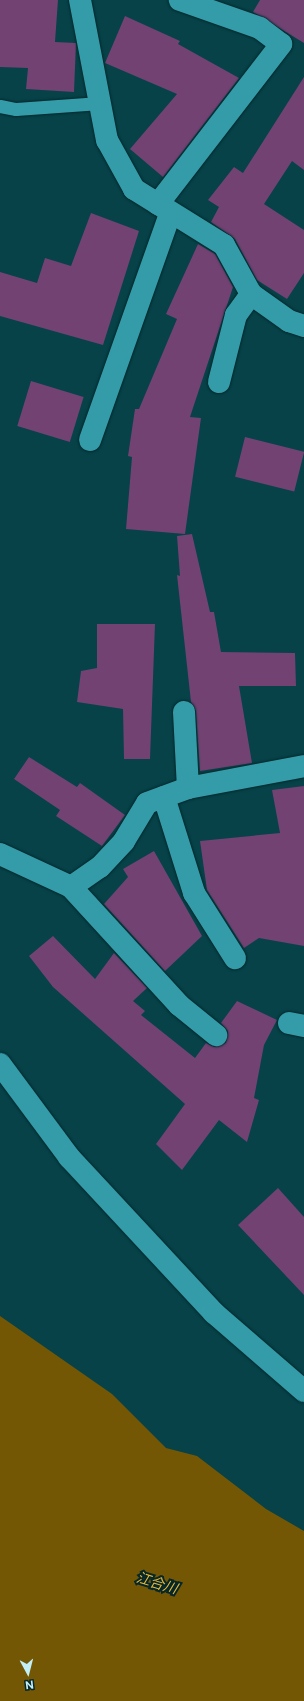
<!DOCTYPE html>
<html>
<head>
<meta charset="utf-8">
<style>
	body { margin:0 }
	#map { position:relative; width:304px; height:1701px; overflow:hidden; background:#064248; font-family:"Public Sans","Noto Sans JP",sans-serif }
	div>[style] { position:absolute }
	.water>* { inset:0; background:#745705 }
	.building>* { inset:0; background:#714272; transform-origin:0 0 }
	.roads { filter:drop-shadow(0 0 1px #05262a) drop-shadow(0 0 1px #05262a) }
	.lane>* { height:13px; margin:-6.5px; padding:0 6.5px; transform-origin:6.5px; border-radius:6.5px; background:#349ca9 }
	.street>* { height:22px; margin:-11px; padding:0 11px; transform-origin:11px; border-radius:11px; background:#349ca9 }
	span { translate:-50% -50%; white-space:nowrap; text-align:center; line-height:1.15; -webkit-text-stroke:4px #05262a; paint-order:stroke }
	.water-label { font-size:14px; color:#eab832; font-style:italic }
	.north { position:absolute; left:8px; top:1653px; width:40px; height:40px; -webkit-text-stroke:3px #05262a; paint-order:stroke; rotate:173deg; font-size:11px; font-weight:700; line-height:16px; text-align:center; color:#c3f0f6 }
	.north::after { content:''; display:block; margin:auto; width:14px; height:18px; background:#c3f0f6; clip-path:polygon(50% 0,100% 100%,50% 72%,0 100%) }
</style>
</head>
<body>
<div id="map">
	<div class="water">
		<i style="clip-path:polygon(0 1316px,112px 1394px,166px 1448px,197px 1456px,266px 1509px,304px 1531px,304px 1701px,0 1701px)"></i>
	</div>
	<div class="building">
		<i style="clip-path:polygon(0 0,58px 0,55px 42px,76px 43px,74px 92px,26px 89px,28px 68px,0 67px)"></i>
		<i style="clip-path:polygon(260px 0,304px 0,304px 43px,253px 12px)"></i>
		<i style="clip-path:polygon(125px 16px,180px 41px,178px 44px,239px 78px,163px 177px,130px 149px,177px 94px,105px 63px)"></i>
		<i style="clip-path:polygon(304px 77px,304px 170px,292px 161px,264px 204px,304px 230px,304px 273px,287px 299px,257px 280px,235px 239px,211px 222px,219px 207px,208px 200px,234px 167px,243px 173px)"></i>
		<i style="clip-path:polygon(91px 213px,139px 231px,103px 345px,0 316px,0 272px,37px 283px,45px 258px,71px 266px)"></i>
		<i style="clip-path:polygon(198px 244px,215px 254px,233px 287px,190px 417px,201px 418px,185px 534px,126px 529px,132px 457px,128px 456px,135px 409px,139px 409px,177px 319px,166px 314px)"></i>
		<i style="left:31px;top:381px;width:55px;height:47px;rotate:17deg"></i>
		<i style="left:245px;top:437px;width:61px;height:41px;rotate:14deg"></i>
		<i style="clip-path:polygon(192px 534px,210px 612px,214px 612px,221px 652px,295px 653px,296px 686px,239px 686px,252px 763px,200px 771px,196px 711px,191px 702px,177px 575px,180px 576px,177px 536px)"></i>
		<i style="clip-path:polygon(97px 624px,155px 624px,150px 759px,124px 759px,123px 709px,77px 702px,81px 671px,97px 668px)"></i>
		<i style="clip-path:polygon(29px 757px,77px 787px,80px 783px,125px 815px,102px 846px,56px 816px,60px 810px,14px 779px)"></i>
		<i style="clip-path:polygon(304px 786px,304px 946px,259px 938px,244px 948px,207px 890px,200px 841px,280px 833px,272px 790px)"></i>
		<i style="clip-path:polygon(154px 851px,202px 936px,165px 971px,104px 904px,128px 877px,123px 869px)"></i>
		<i style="clip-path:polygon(53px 936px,95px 979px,114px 953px,147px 988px,133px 1001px,145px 1011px,141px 1015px,195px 1058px,206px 1043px,214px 1047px,226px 1043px,228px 1031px,221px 1023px,237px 1001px,277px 1020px,264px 1045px,254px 1098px,259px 1100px,247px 1142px,219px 1120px,182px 1170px,156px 1144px,185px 1104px,53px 987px,29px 956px)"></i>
		<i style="clip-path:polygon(278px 1188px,304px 1217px,304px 1295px,238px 1225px)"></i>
	</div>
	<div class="roads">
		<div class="lane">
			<i style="left:0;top:106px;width:16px;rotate:11deg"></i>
			<i style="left:16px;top:109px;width:84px;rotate:-4.1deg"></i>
		</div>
		<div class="street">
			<i style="left:80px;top:0;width:143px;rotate:79.1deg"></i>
			<i style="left:107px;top:140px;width:56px;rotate:61.1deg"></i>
			<i style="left:134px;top:189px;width:106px;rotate:31.9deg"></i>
			<i style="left:224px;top:245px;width:56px;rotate:61.1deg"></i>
			<i style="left:251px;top:294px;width:47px;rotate:35.4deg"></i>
			<i style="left:289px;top:321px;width:16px;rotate:18deg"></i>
			<i style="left:158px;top:204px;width:202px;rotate:-52.4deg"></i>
			<i style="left:281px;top:44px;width:26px;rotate:-143deg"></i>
			<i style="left:260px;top:28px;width:85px;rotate:-160.7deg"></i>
			<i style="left:219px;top:382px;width:69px;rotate:-75.8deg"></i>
			<i style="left:236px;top:315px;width:26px;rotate:-54deg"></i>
			<i style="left:90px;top:440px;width:240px;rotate:-70.5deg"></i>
			<i style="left:184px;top:712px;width:76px;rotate:87deg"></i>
			<i style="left:164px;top:797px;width:101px;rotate:72.6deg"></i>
			<i style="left:194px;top:893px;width:77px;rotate:57.8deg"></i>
			<i style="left:0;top:854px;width:78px;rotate:24.9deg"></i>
			<i style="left:71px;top:887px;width:35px;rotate:-35deg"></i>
			<i style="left:100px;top:867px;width:35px;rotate:-47deg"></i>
			<i style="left:124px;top:841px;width:44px;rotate:-58.8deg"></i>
			<i style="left:147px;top:803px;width:44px;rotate:-20.1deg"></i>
			<i style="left:188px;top:788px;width:118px;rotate:-10.7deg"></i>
			<i style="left:71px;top:887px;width:160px;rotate:47.5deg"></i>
			<i style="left:179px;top:1005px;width:48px;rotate:39deg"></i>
			<i style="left:289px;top:1023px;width:15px;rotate:11deg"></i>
			<i style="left:0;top:1064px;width:116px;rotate:53.4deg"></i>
			<i style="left:69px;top:1157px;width:213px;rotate:47.1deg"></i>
			<i style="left:214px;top:1313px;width:119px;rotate:40.9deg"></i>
		</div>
	</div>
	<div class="water-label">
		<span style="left:157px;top:1583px;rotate:17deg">江合川</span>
	</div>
	<div class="north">N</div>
</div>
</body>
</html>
